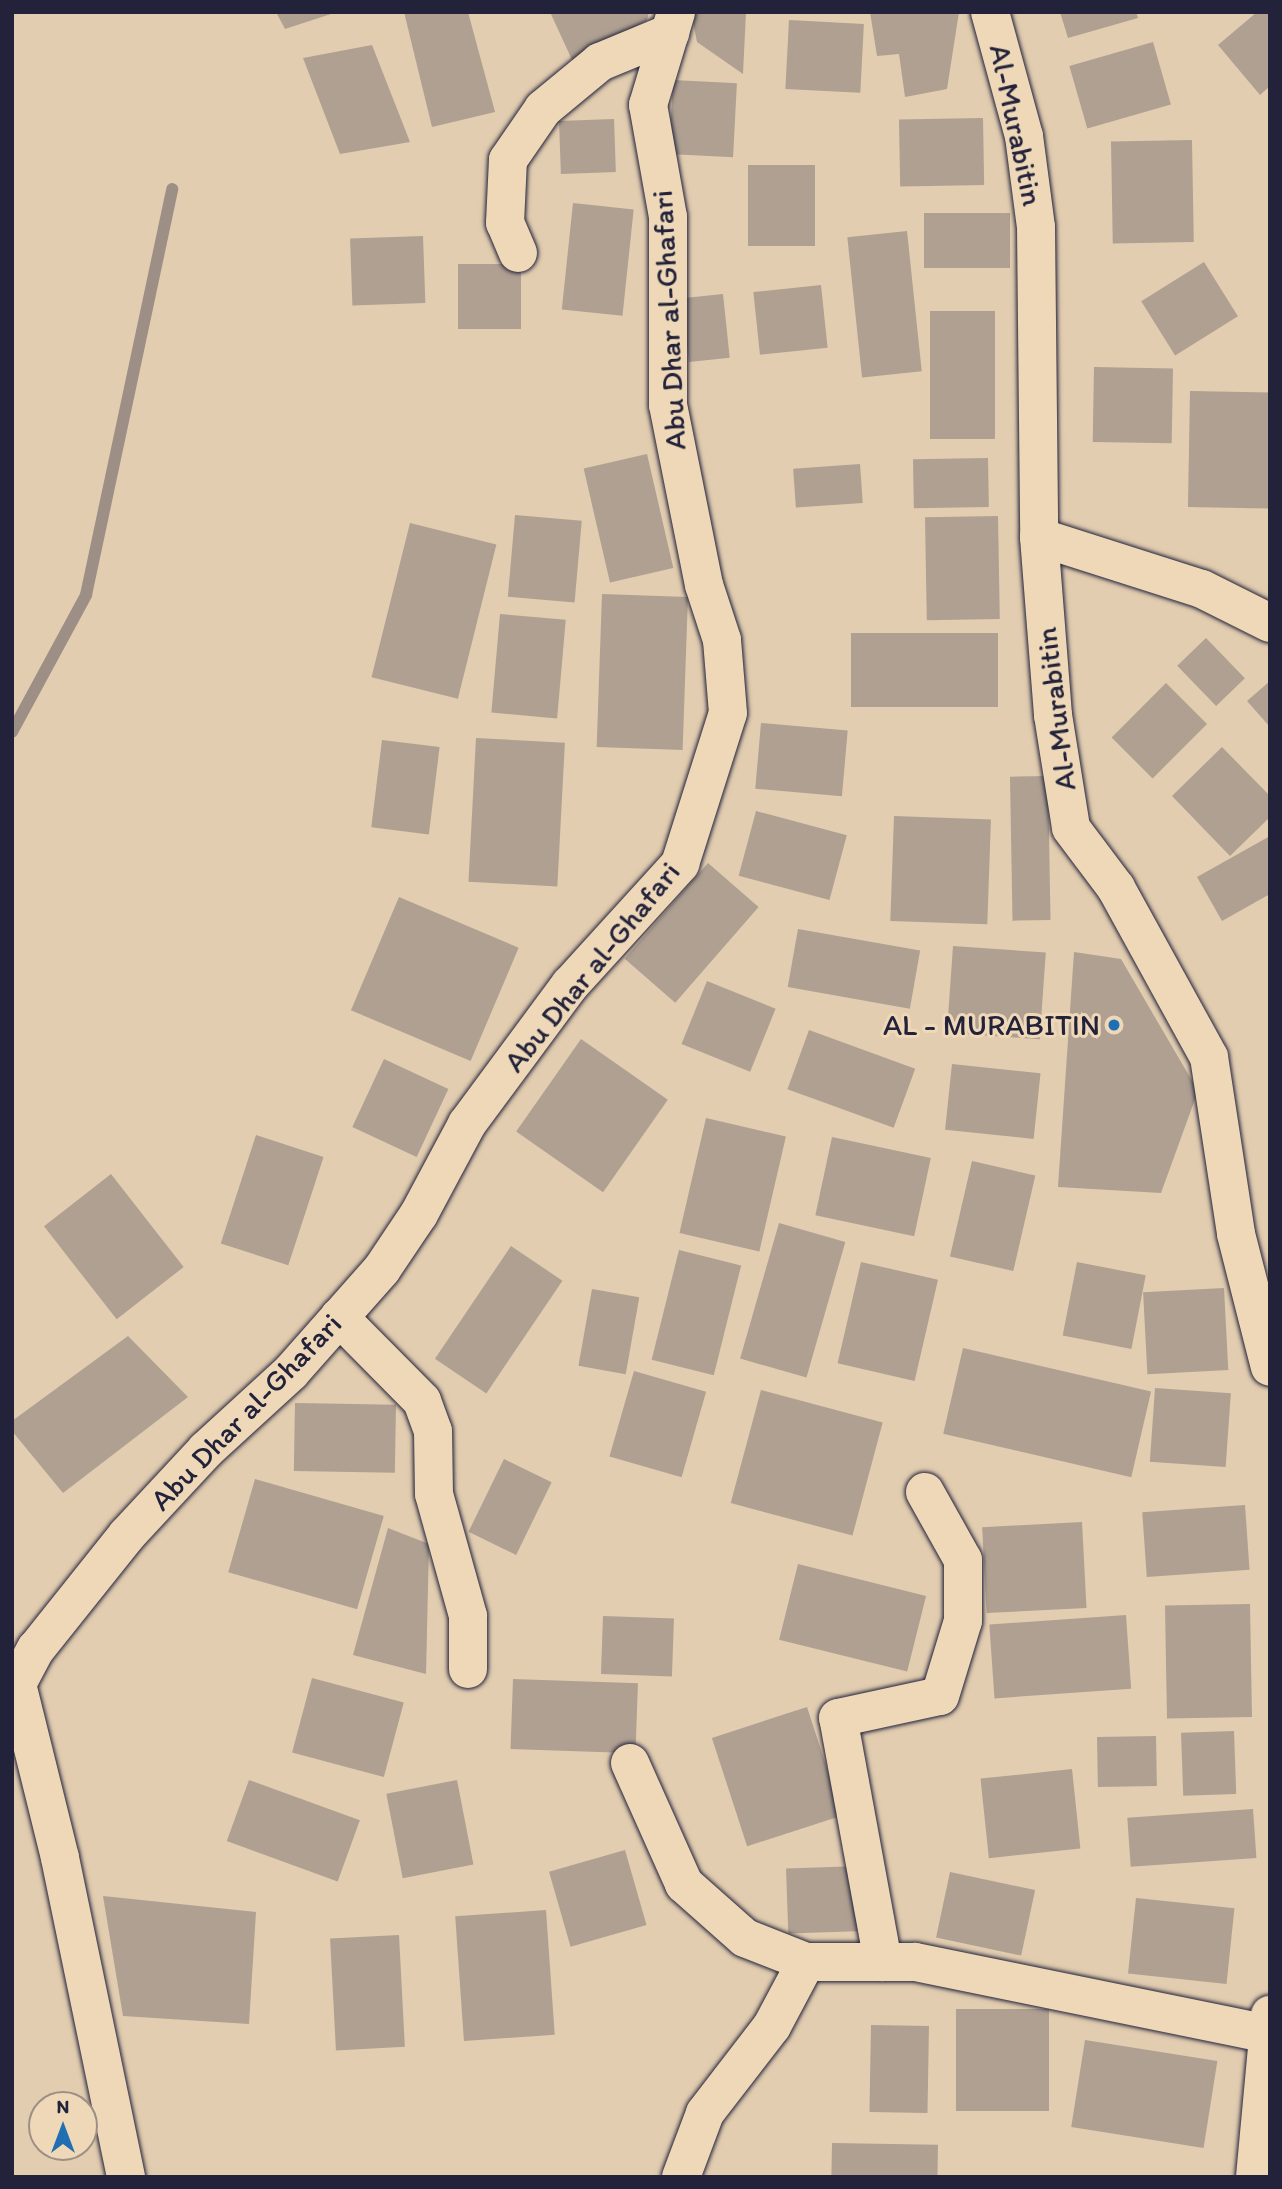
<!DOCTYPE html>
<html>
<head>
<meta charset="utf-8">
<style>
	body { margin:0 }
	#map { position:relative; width:1282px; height:2189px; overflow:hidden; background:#e2cdb0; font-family:Itim,sans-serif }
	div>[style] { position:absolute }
	.stream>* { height:12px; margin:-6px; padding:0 6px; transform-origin:6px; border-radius:6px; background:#9e8f86 }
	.building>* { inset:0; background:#afa091; transform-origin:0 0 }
	.roads { filter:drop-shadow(0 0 2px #22223b) drop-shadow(0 0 2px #22223b) }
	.minor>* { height:38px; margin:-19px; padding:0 19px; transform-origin:19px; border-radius:19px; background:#eed8b7 }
	.tertiary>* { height:38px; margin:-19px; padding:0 19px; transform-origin:19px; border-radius:19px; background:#eed8b7 }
	.dots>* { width:19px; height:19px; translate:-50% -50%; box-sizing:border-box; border:4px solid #eed8b7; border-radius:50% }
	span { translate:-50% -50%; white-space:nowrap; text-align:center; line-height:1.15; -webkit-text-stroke:6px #eed8b7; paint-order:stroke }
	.street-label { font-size:30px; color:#22223b }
	.poi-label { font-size:30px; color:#22223b }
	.right { translate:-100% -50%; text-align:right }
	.frame { position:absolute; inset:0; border:14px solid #22223b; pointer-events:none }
	.north { position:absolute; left:28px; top:2091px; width:70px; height:70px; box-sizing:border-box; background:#eed8b7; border:2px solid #9c8f85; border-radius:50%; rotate:0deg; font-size:19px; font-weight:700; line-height:28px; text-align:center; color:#22223b }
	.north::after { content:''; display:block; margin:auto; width:24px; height:32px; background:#1f6fb2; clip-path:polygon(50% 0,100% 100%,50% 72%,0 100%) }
</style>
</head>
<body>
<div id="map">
	<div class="stream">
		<i style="left:12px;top:732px;width:156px;rotate:-61.6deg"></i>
		<i style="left:86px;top:595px;width:415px;rotate:-78deg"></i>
	</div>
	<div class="building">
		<i style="clip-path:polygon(276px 12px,334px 12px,334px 13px,285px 29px)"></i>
		<i style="clip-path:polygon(404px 12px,468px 12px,495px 112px,432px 127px)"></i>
		<i style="clip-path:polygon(550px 12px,649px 12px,647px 20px,573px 62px)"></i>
		<i style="clip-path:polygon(691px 12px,746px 12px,743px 74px,697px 42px)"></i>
		<i style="clip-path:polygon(870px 12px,959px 12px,947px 89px,905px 97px,899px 54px,877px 56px)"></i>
		<i style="clip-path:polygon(1060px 12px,1136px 12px,1138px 18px,1068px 38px)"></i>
		<i style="clip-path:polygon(1257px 12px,1270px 12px,1270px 86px,1260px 95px,1218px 45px)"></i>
		<i style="left:789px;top:20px;width:75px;height:69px;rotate:3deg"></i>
		<i style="left:1153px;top:42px;width:65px;height:87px;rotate:74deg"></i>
		<i style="clip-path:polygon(372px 45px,410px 142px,340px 154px,303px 58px)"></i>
		<i style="left:673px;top:80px;width:64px;height:74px;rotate:3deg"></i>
		<i style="left:983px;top:118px;width:67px;height:84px;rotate:89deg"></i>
		<i style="left:614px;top:119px;width:53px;height:55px;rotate:88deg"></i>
		<i style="left:1192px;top:140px;width:102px;height:81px;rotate:89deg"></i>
		<i style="left:748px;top:165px;width:67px;height:81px"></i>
		<i style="left:573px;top:203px;width:61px;height:107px;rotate:6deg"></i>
		<i style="left:924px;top:213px;width:86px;height:55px"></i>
		<i style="left:907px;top:231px;width:141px;height:60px;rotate:84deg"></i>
		<i style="left:423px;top:236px;width:67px;height:73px;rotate:88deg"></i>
		<i style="left:1204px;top:262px;width:64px;height:74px;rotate:58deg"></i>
		<i style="left:458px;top:264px;width:63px;height:65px"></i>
		<i style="left:821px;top:285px;width:63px;height:68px;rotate:84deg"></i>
		<i style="left:723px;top:294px;width:64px;height:41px;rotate:84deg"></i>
		<i style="left:930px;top:311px;width:65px;height:128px"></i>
		<i style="left:1094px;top:367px;width:79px;height:75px;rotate:1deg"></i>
		<i style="left:1190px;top:391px;width:80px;height:116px;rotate:1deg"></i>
		<i style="left:647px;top:454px;width:117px;height:65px;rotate:77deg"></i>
		<i style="left:988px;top:458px;width:49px;height:75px;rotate:89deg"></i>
		<i style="left:860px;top:464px;width:39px;height:67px;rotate:86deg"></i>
		<i style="left:515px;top:515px;width:67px;height:82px;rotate:5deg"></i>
		<i style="left:998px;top:516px;width:103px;height:73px;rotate:89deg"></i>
		<i style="left:410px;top:523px;width:89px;height:159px;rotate:14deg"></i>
		<i style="left:602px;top:594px;width:86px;height:153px;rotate:2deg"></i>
		<i style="left:500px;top:614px;width:66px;height:99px;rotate:5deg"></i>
		<i style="left:851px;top:633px;width:147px;height:74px"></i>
		<i style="left:1206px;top:638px;width:56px;height:40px;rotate:46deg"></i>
		<i style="clip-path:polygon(1270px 681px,1270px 727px,1247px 701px)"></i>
		<i style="left:1166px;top:683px;width:58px;height:77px;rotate:45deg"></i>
		<i style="left:761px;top:723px;width:87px;height:66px;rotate:5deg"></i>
		<i style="left:476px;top:738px;width:89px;height:144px;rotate:3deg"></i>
		<i style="left:382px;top:740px;width:58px;height:88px;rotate:7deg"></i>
		<i style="clip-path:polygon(1222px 747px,1270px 796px,1270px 817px,1230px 856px,1172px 796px)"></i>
		<i style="left:1048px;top:776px;width:144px;height:38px;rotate:89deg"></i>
		<i style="left:756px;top:811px;width:94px;height:67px;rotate:15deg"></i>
		<i style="left:894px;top:816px;width:97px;height:105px;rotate:2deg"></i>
		<i style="clip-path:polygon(1270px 836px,1270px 894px,1222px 921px,1197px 877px)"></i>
		<i style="left:708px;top:863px;width:67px;height:127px;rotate:41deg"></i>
		<i style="left:399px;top:897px;width:130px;height:123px;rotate:23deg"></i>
		<i style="left:798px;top:929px;width:124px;height:59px;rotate:10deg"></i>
		<i style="left:953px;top:946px;width:93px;height:87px;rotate:4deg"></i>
		<i style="clip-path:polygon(1074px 952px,1121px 959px,1198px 1091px,1161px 1193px,1058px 1187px)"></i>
		<i style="left:707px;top:981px;width:74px;height:68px;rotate:22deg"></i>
		<i style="left:809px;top:1030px;width:113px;height:63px;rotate:20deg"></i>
		<i style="left:581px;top:1039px;width:106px;height:113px;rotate:35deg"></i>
		<i style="left:384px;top:1059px;width:71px;height:75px;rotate:25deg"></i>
		<i style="left:952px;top:1064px;width:89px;height:66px;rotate:6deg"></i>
		<i style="left:706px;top:1118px;width:82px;height:118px;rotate:13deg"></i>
		<i style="left:256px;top:1135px;width:71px;height:114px;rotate:18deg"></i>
		<i style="left:832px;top:1137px;width:101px;height:80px;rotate:12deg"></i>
		<i style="left:972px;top:1161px;width:65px;height:98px;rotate:13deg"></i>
		<i style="left:111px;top:1174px;width:118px;height:85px;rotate:52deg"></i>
		<i style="left:779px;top:1223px;width:69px;height:141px;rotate:16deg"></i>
		<i style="left:511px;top:1246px;width:62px;height:136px;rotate:34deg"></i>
		<i style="left:679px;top:1250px;width:64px;height:113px;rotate:14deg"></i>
		<i style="left:861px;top:1262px;width:79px;height:104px;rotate:13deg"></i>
		<i style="left:1077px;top:1262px;width:70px;height:75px;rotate:11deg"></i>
		<i style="left:1224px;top:1288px;width:82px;height:81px;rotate:87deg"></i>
		<i style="left:592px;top:1289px;width:48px;height:78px;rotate:10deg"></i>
		<i style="clip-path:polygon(128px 1336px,188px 1397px,63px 1493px,12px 1431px,12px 1421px)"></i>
		<i style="left:963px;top:1348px;width:193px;height:88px;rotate:13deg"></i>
		<i style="left:634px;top:1371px;width:75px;height:89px;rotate:16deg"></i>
		<i style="left:1155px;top:1388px;width:76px;height:74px;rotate:4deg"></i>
		<i style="left:761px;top:1390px;width:126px;height:117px;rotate:15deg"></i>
		<i style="left:295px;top:1403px;width:101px;height:68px;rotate:1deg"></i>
		<i style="left:504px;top:1459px;width:53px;height:81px;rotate:26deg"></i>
		<i style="left:255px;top:1479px;width:134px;height:97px;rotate:16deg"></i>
		<i style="left:1245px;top:1505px;width:65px;height:103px;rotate:86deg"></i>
		<i style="left:1082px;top:1522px;width:86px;height:100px;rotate:87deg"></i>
		<i style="clip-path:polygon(388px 1528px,429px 1544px,426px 1674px,353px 1655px)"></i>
		<i style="left:798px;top:1564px;width:132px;height:78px;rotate:14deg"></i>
		<i style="left:1250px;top:1604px;width:113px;height:85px;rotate:89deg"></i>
		<i style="left:1126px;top:1615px;width:74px;height:137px;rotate:86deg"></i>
		<i style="left:603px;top:1616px;width:71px;height:58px;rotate:2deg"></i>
		<i style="left:312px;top:1678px;width:95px;height:77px;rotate:15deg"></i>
		<i style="left:513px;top:1679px;width:125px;height:70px;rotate:2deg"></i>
		<i style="left:807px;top:1707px;width:114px;height:100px;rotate:72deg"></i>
		<i style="left:1234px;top:1731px;width:63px;height:53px;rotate:88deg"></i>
		<i style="left:1156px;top:1736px;width:50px;height:59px;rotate:89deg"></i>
		<i style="left:1072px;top:1769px;width:80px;height:92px;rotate:84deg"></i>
		<i style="left:249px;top:1780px;width:118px;height:65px;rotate:20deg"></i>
		<i style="left:457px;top:1780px;width:86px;height:72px;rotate:79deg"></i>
		<i style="left:1253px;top:1809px;width:49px;height:126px;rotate:86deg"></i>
		<i style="left:625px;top:1850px;width:78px;height:79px;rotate:74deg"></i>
		<i style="left:861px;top:1866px;width:65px;height:75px;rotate:88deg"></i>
		<i style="left:950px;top:1872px;width:87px;height:67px;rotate:12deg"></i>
		<i style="clip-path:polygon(103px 1896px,256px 1912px,249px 2024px,123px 2016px)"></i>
		<i style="left:1136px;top:1898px;width:99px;height:76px;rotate:6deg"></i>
		<i style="left:546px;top:1910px;width:125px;height:91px;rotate:86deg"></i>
		<i style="left:399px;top:1935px;width:112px;height:69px;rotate:87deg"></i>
		<i style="left:956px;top:2009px;width:93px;height:102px"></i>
		<i style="left:871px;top:2025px;width:58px;height:87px;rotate:1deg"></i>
		<i style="left:1085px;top:2040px;width:134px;height:88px;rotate:9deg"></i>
		<i style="left:832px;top:2143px;width:106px;height:34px;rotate:1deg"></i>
	</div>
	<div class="roads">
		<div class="minor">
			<i style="left:518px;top:253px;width:33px;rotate:-113deg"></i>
			<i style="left:505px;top:223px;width:63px;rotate:-87.3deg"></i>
			<i style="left:508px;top:160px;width:62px;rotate:-55.5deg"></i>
			<i style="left:543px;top:109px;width:74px;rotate:-39.5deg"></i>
			<i style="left:600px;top:62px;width:76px;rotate:-22.5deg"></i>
			<i style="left:1039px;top:537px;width:171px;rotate:17.7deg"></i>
			<i style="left:1202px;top:589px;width:76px;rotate:26.6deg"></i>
			<i style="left:339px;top:1317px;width:118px;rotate:45.3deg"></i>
			<i style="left:422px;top:1401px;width:32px;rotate:70deg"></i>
			<i style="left:433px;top:1431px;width:63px;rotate:89.1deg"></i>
			<i style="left:434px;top:1494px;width:127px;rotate:74.4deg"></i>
			<i style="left:468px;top:1616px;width:53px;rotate:90deg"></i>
			<i style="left:630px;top:1763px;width:133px;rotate:65.9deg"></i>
			<i style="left:684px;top:1884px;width:81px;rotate:41.5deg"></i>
			<i style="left:745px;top:1938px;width:66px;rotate:21.5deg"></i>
			<i style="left:806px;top:1962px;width:109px"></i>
			<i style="left:915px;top:1962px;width:360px;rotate:11.5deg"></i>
			<i style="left:883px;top:1962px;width:248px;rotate:-100.4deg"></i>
			<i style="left:838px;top:1718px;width:104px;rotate:-12.2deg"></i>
			<i style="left:940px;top:1696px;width:78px;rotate:-73deg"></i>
			<i style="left:963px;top:1621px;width:61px;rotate:-90deg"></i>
			<i style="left:963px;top:1560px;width:78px;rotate:-119.2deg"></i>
			<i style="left:681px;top:2177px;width:68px;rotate:-69.4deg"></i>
			<i style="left:705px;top:2113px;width:110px;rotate:-52.4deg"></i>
			<i style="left:772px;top:2026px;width:72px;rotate:-62deg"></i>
			<i style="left:1255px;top:2177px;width:163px;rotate:-84.7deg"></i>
		</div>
		<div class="tertiary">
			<i style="left:990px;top:12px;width:129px;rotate:74.7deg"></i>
			<i style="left:1024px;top:136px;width:92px;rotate:82.5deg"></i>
			<i style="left:1036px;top:227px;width:310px;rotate:89.4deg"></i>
			<i style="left:1039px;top:537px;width:179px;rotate:85.5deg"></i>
			<i style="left:1053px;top:715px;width:114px;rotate:80.9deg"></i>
			<i style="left:1071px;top:828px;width:75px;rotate:53.1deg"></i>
			<i style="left:1116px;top:888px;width:193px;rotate:61.2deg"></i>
			<i style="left:1209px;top:1057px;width:179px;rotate:81.3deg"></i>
			<i style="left:1236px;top:1234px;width:137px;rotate:75.7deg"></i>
			<i style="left:17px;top:1684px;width:40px;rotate:-62deg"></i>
			<i style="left:36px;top:1649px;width:146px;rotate:-51.4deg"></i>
			<i style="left:127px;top:1535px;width:116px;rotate:-47.1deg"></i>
			<i style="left:206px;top:1450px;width:115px;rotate:-42.5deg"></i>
			<i style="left:291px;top:1372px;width:137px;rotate:-48.5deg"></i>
			<i style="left:382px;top:1269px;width:66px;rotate:-56.1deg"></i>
			<i style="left:419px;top:1214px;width:102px;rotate:-61.9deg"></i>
			<i style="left:467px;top:1124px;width:173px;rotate:-53.5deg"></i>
			<i style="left:570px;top:985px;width:164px;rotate:-47.7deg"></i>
			<i style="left:680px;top:864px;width:158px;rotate:-72.4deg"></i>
			<i style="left:728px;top:713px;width:73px;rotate:-94.7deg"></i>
			<i style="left:722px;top:640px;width:58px;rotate:-108.1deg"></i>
			<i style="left:704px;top:585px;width:184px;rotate:-101.3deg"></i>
			<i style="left:668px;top:405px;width:188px;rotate:-90deg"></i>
			<i style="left:668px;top:217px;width:114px;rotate:-100.1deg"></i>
			<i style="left:648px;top:105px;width:97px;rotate:-73.2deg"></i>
			<i style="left:17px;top:1684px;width:179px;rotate:76.1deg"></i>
			<i style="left:60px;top:1858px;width:326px;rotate:78.3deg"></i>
		</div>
	</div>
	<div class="dots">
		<i style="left:1114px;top:1025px;background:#1f6fb2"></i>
	</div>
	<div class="street-label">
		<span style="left:1016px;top:125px;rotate:78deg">Al-Murabitin</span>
		<span style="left:669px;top:320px;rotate:-93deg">Abu Dhar al-Ghafari</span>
		<span style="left:1056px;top:709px;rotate:-97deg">Al-Murabitin</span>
		<span style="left:592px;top:967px;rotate:-51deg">Abu Dhar al-Ghafari</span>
		<span style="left:246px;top:1412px;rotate:-46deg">Abu Dhar al-Ghafari</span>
	</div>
	<div class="poi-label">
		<span class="right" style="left:1100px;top:1025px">AL - MURABITIN</span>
	</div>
	<div class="frame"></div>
	<div class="north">N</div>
</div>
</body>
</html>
